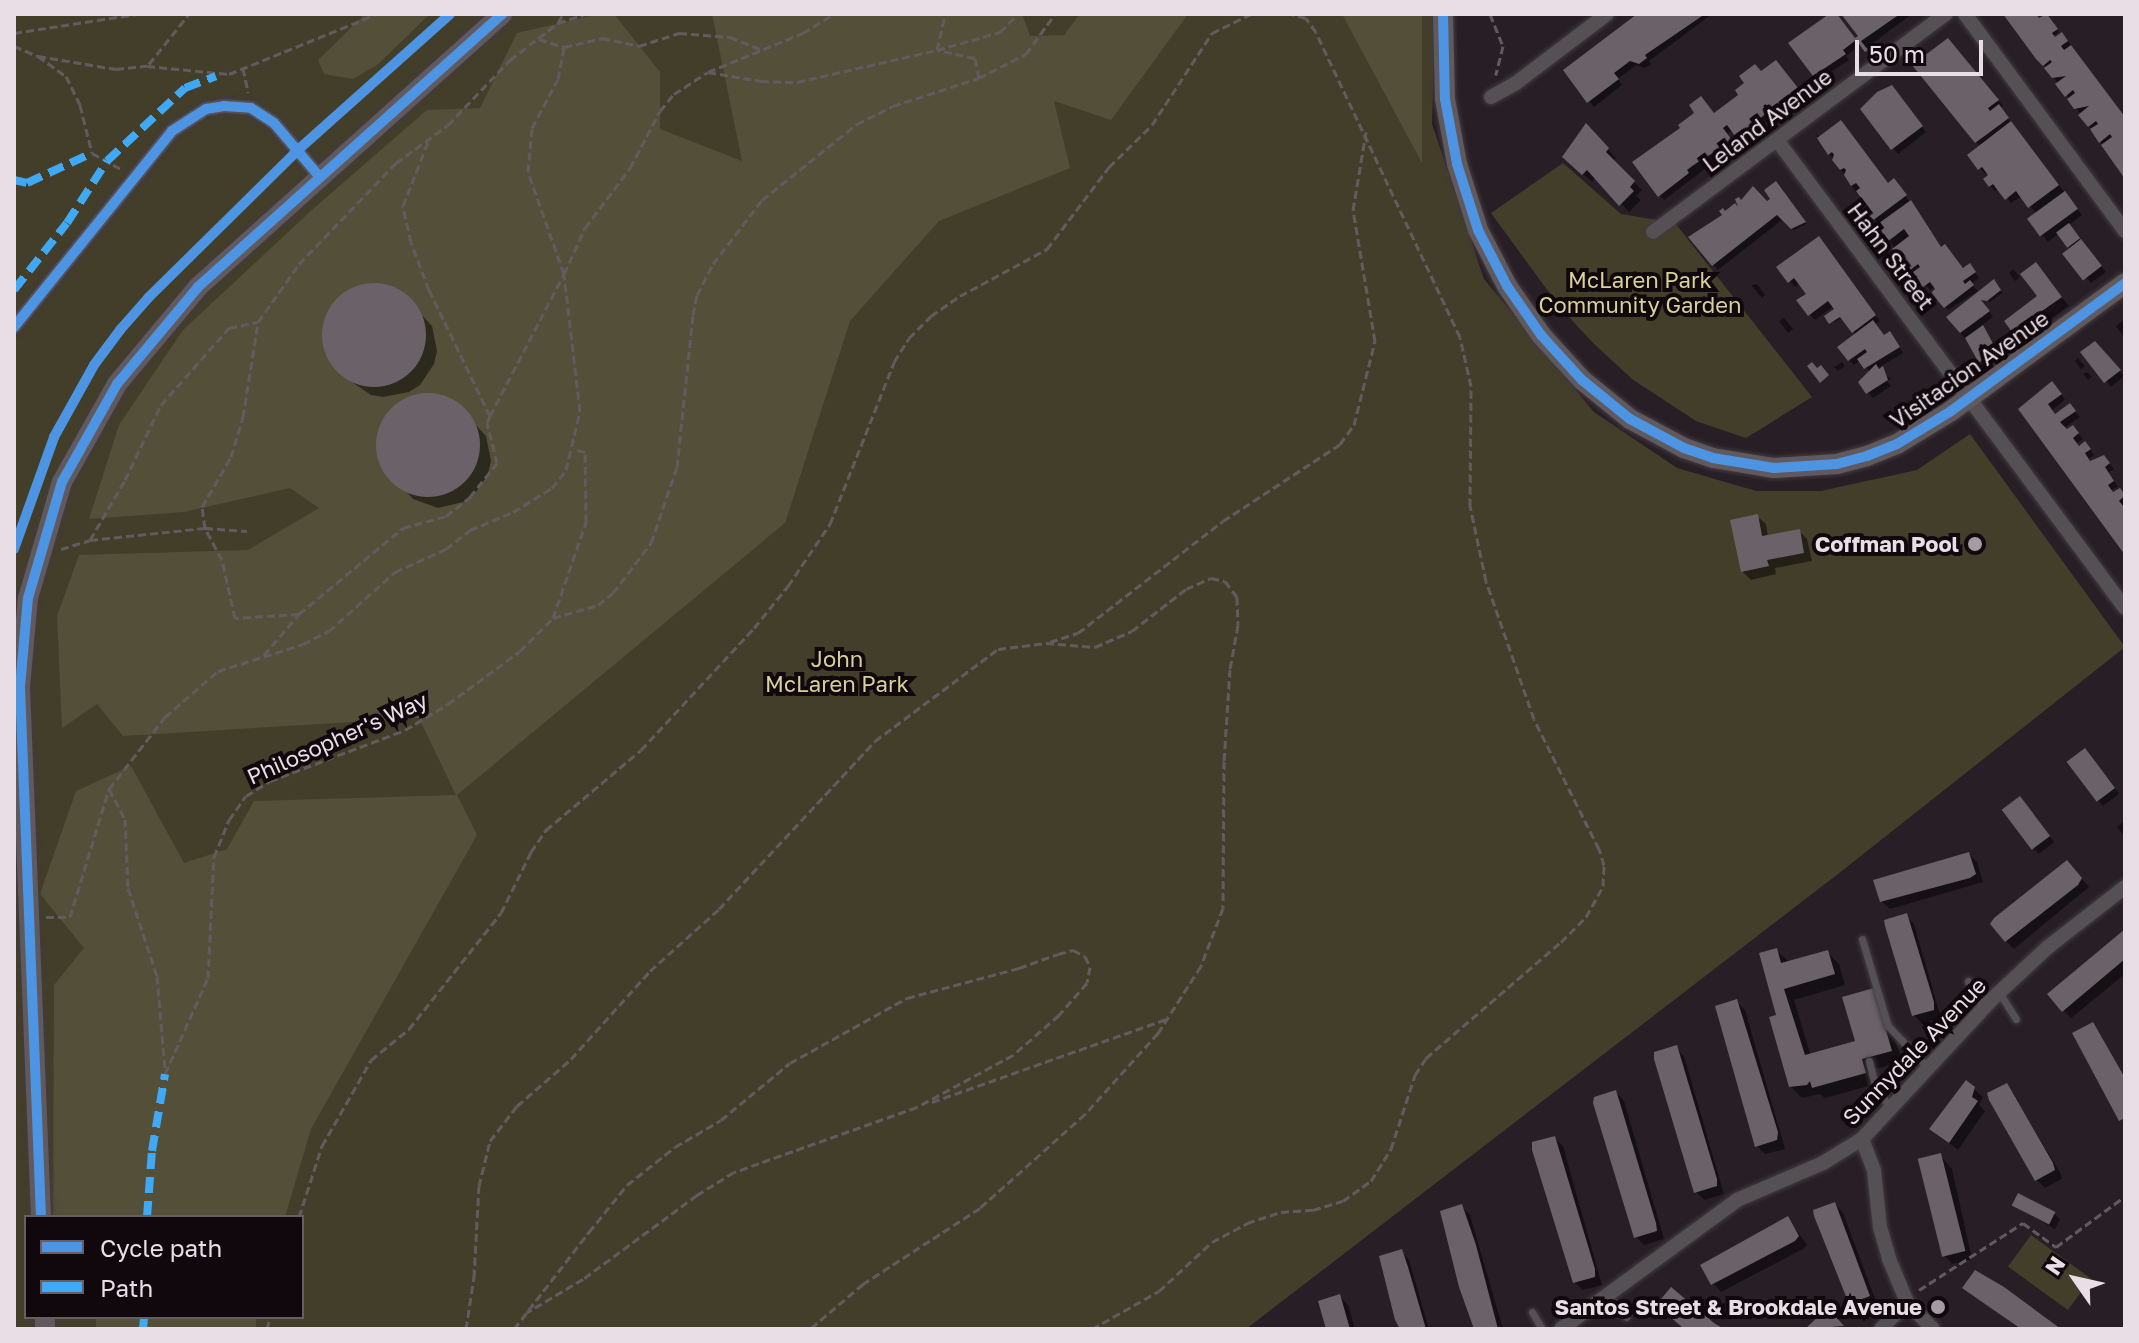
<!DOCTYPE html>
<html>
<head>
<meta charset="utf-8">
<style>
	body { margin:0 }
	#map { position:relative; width:2139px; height:1343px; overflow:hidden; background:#281f26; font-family:"Golos Text",sans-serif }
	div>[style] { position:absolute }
	.green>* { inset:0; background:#433e29; transform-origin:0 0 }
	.forest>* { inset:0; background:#534f38; transform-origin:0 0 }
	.shadow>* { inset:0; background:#0007 }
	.building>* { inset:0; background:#6a6268; transform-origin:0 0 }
	.round { border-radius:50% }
	.path>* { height:3px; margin-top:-1.5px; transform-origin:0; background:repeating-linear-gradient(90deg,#615b5f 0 8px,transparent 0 12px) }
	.roads { filter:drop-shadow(0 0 2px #423b40) drop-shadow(0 0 2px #423b40) }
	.lane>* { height:7px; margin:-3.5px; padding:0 3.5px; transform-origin:3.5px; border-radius:3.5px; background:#545053 }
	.street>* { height:14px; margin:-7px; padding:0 7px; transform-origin:7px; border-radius:7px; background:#545053 }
	.secondary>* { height:20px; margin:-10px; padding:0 10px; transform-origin:10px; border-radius:10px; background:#605a5e }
	.quiet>* { height:8px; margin-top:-4px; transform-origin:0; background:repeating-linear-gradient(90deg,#3fa9f5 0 16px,transparent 0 24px) }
	.cycleway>* { height:10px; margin:-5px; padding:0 5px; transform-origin:5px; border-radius:5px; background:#4d94e3 }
	.dots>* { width:22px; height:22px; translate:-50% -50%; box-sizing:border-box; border:4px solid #10080d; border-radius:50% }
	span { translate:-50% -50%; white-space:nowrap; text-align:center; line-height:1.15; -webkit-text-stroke:8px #10080d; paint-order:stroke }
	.street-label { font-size:22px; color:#eadee6 }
	.park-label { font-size:22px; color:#d9d09a }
	.poi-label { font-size:22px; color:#eadee6; font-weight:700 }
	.right { translate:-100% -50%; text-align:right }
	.frame { position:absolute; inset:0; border:16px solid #eadee6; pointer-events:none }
	.legend { position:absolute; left:24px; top:1215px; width:280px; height:104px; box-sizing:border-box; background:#10080d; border:2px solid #675e64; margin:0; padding:10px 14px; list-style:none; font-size:24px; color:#eadee6 }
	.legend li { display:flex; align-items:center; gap:16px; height:40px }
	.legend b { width:40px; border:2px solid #675e64 }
	.north { position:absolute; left:2035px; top:1239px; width:80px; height:80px; -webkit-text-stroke:6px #10080d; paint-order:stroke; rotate:304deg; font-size:22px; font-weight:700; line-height:32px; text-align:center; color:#eadee6 }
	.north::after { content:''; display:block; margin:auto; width:28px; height:36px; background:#eadee6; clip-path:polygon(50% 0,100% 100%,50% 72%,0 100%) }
	.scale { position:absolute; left:1855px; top:40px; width:128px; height:36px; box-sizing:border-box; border:4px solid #eadee6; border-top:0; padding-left:10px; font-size:24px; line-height:28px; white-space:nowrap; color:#eadee6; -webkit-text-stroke:6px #10080d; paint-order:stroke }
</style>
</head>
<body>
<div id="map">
	<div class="green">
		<i style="clip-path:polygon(evenodd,14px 14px,1435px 14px,1432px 124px,1484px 279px,1594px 412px,1677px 468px,1756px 491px,1821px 491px,1917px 470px,1970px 434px,2125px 647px,1838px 874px,1246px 1329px,14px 1329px,14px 14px,26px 1217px,302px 1217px,302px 1317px,26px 1317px,26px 1217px)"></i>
		<i style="clip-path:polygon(1563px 163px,1621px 214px,1675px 223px,1812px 397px,1746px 438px,1696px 421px,1632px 379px,1592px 342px,1559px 306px,1491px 213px)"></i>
		<i style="left:2031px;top:1235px;width:74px;height:39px;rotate:36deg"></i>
	</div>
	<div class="forest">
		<i style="clip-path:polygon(365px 14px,430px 14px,377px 65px,353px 79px,324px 74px,318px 60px)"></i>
		<i style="clip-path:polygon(599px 14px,614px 14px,660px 72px,660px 129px,742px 161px,712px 14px,1022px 14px,1030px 36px,1064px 35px,1080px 14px,1188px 14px,1111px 120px,1054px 101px,1070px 168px,939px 221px,850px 321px,785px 523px,457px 795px,477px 835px,311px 1129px,285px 1217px,53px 1217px,54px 985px,84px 948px,40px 894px,76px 791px,131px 766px,184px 863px,227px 849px,254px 801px,456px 795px,419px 718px,123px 736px,97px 704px,62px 728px,57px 616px,79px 555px,248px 550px,319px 508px,290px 488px,184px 512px,89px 519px,119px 425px,183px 330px,313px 209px,427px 110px,480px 108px,517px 33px)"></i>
		<i style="clip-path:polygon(1342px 14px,1422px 14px,1422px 163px)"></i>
		<i style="left:96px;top:1317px;width:160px;height:19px"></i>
	</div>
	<div class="shadow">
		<i style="clip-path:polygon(1641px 14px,1712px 14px,1649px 61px,1651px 64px,1645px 68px,1636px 65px,1618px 79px,1622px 85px,1594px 107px,1566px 71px)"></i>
		<i style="clip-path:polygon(1832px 14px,1856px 40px,1860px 37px,1843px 14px,1912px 14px,1866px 48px,1862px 44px,1846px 56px,1849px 60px,1819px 80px,1814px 75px)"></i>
		<i style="clip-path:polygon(2007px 14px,2035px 14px,2040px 20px,2046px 16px,2059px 32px,2052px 37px,2067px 40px,2072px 46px,2125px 118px,2125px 175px)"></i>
		<i style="clip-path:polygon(1953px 46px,2003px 106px,2000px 108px,2082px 215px,2069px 225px,2106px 272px,2091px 283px,2065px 254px,2071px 249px,2059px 233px,2048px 242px,2029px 219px,2037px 214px,2022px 196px,2011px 203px,1999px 188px,1995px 191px,1990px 186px,1991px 176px,1988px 172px,1985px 174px,1969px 155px,1981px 146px,1976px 142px)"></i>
		<i style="clip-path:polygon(1781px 67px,1801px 94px,1749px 136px,1742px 140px,1733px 130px,1727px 134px,1741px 153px,1733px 159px,1726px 153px,1664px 200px,1659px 195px,1715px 115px,1762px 73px)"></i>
		<i style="clip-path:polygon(1896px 93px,1926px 132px,1898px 154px,1863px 109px)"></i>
		<i style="clip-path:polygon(1586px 127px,1616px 158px,1613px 161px,1642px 190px,1636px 196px,1641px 200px,1629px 212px,1596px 177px,1592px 182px,1573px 165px)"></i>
		<i style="clip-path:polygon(1815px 133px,1889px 185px,1899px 186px,1942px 249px,1963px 270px,1974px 271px,1979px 278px,1971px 284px,1978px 291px,1948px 310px,1943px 305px,1942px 282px,1930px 290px,1910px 270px)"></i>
		<i style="clip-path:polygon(1781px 188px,1806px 224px,1794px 230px,1782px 220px,1718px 270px,1690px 238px,1743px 214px,1741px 202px,1767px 204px)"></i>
		<i style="clip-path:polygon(1824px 243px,1880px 321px,1875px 324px,1885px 337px,1894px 338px,1903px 353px,1878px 368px,1891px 379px,1887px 381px,1891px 386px,1873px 398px,1868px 393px,1870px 372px,1860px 360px,1854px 365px,1849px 360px,1856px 335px,1843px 318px,1831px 323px,1837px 310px,1834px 306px,1815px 320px,1799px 301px,1809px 294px,1800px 283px,1795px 287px,1779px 268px)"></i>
		<i style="clip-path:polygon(2036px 265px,2069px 306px,2022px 339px,2014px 331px,2040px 297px)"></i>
		<i style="clip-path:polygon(2013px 269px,2020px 277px,2015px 281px,2009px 273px)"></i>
		<i style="clip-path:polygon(1993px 282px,2002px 293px,1990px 302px,1980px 292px)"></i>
		<i style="clip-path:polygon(1757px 284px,1765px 295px,1762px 298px,1751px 285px)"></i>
		<i style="clip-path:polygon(365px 286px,391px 288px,402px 294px,432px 326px,437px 351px,434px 364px,420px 385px,409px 392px,383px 397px,371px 395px,349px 380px,330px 357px,325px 345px,327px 319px,333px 307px,353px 290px)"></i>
		<i style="clip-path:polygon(1982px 302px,1993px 317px,1981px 326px,2000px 355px,1985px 366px,1949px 317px)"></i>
		<i style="clip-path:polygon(1784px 318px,1793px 329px,1788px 333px,1779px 321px)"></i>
		<i style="clip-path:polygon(2125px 319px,2125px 339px,2116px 326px)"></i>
		<i style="clip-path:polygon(2094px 344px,2124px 376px,2111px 387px,2083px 352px)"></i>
		<i style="clip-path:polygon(2078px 358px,2085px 366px,2081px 369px,2075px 361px)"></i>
		<i style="clip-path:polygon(1842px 362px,1845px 366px,1838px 371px,1834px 367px)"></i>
		<i style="clip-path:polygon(2087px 372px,2092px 377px,2088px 380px,2083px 374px)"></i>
		<i style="clip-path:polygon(2057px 388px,2065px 400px,2052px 410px,2056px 416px,2075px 411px,2080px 417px,2064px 428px,2078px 433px,2083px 439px,2076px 444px,2090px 449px,2094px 455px,2088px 459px,2091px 463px,2109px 463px,2114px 469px,2108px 473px,2118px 486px,2111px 491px,2114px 495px,2120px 490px,2125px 496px,2125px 551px,2021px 410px)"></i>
		<i style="clip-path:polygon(419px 396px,445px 398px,456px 404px,486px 436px,491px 461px,488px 474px,474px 495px,463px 502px,438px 508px,413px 499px,384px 467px,379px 455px,381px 429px,387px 417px,407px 400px)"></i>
		<i style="clip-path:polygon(1757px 516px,1766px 524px,1768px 537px,1799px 531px,1807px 539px,1812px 561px,1775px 568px,1776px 574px,1751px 580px,1742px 571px)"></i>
		<i style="clip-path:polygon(2107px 776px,2119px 794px,2103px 806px,2098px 800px)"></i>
		<i style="clip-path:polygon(2025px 804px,2054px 842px,2039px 854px,2034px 849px)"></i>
		<i style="clip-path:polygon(2125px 821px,2125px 837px,2117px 827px)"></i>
		<i style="clip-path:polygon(1969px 854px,1977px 862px,1983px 882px,1890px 909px,1881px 901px)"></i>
		<i style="clip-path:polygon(2075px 871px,2089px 887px,2014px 949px,2006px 941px)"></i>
		<i style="clip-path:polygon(1906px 916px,1914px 924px,1941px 1018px,1922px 1024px,1914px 1015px)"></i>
		<i style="clip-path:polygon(2125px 933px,2125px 974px,2071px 1018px,2063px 1010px)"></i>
		<i style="clip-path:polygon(1776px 950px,1788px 961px,1827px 952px,1839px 964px,1845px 985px,1794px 1000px,1811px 1056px,1857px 1042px,1873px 990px,1884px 1001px,1902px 1062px,1872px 1070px,1876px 1084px,1825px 1098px,1820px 1094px,1802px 1098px,1790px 1086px,1779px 1017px)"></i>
		<i style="clip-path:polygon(1737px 1002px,1745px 1010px,1785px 1149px,1765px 1154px,1757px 1146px)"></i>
		<i style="clip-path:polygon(2092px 1024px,2125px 1078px,2125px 1124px,2075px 1034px)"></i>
		<i style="clip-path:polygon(1676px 1048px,1684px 1056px,1724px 1194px,1704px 1200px,1696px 1192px)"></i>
		<i style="clip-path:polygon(2007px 1085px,2061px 1174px,2062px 1179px,2045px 1188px,2037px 1180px)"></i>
		<i style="clip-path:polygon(1974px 1089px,1983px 1097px,1979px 1105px,1985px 1111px,1958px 1150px,1932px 1129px)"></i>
		<i style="clip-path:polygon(1616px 1092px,1624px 1101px,1664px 1239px,1644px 1245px,1636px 1237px)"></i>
		<i style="clip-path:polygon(1554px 1138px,1563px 1146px,1602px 1285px,1583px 1290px,1574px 1282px)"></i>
		<i style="clip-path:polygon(1941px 1156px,1952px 1169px,1972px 1259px,1952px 1264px,1944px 1255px)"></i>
		<i style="clip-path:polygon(1835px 1204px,1843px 1213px,1877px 1304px,1859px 1311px,1850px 1303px)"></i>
		<i style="clip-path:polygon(2014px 1206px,2055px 1214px,2060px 1219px,2055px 1229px)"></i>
		<i style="clip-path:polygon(1462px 1207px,1470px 1215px,1503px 1329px,1476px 1329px)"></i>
		<i style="clip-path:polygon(1788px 1218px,1807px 1245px,1803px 1249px,1721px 1292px,1713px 1283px)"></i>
		<i style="clip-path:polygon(1401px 1251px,1409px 1260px,1429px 1329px,1401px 1329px)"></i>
		<i style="clip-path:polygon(1965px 1288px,2058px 1329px,2020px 1329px)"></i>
		<i style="clip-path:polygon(1340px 1297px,1348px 1305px,1355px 1329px,1328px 1329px)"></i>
		<i style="clip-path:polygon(1829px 1312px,1845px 1329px,1808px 1329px)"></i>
	</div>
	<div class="building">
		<i style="clip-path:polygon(1637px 14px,1705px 14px,1645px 55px,1647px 58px,1639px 64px,1630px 61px,1614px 73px,1619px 79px,1587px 103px,1563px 70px)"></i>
		<i style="clip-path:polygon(1829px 14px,1837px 14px,1855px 38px,1858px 36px,1841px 14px,1900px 14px,1861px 41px,1868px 50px,1865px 52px,1856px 40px,1843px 50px,1846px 54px,1813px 76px,1788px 43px)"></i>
		<i style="clip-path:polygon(2003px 14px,2036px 14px,2039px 18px,2047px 14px,2058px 29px,2052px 33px,2055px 37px,2062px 32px,2068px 41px,2061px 46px,2064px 50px,2071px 45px,2125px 117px,2125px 179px,2101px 145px,2112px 137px,2110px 134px,2099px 143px,2090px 129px,2098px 124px,2096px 121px,2088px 127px,2078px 115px,2089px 106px,2074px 109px,2067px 99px,2075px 93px,2073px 90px,2065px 97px,2055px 84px,2066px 76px,2052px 78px,2044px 68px,2052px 62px,2050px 60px,2043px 66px,2036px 59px)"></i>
		<i style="clip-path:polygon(1948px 38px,1999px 100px,1988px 108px,1990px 111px,1999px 104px,2009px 118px,1975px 143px,1912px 65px)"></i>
		<i style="clip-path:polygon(1776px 60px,1798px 88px,1743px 132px,1735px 136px,1727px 125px,1723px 128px,1737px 147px,1726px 156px,1721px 148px,1695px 164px,1687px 170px,1689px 173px,1658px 197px,1632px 162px,1680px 128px,1678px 125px,1694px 113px,1689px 105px,1701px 96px,1714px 113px,1738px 95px,1735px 90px,1744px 83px,1739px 76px,1755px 64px,1761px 71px)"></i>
		<i style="clip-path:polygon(1892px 85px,1923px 126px,1891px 150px,1860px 109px,1877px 92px)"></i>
		<i style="clip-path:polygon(1841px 120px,1888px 183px,1894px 178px,1907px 195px,1872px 221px,1859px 204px,1863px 201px,1856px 191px,1860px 188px,1856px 183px,1851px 186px,1844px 175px,1846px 170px,1844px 168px,1840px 170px,1832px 160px,1834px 155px,1832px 152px,1828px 155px,1817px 138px)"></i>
		<i style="clip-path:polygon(2011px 121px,2059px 185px,2028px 208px,2016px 191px,2005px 200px,1993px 184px,1989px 187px,1983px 179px,1988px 175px,1982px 167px,1978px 170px,1967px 155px)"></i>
		<i style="clip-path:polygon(1586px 123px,1609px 148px,1606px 152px,1635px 181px,1630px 187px,1634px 191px,1619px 206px,1587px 170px,1582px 175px,1562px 157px)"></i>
		<i style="clip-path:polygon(1776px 181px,1806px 222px,1791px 229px,1777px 215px,1712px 266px,1688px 237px,1722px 215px,1719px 211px,1723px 208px,1725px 211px,1735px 203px,1738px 207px,1735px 199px,1739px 197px,1741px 200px,1753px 186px,1767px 201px,1770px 199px,1764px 190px)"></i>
		<i style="left:2065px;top:191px;width:22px;height:47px;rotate:54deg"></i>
		<i style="clip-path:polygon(1911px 200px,1941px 247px,1945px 244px,1963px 268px,1970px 263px,1976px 272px,1963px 281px,1965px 284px,1970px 280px,1974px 285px,1944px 308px,1931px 293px,1935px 289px,1930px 282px,1923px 287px,1913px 272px,1920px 267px,1918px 264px,1909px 271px,1892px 249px,1909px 236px,1904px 229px,1887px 242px,1875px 226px)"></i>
		<i style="left:2069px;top:223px;width:19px;height:16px;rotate:54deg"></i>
		<i style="clip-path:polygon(1819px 236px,1876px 315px,1852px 333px,1840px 317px,1829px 324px,1824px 316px,1834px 309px,1828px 301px,1808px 316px,1796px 300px,1806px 294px,1794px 278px,1788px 283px,1776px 267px)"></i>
		<i style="left:2081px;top:239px;width:34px;height:24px;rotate:52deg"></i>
		<i style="clip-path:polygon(2036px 262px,2062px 297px,2012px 332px,2004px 321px,2037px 296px,2020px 274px)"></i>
		<i style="clip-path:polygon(1994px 279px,2001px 290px,1987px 301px,1981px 300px,1990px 311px,1960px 333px,1946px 317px)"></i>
		<i class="round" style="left:322px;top:283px;width:104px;height:104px"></i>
		<i style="clip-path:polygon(1873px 320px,1884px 335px,1890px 331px,1900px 347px,1864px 369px,1857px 359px,1867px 352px,1865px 349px,1848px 361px,1837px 347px)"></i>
		<i style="clip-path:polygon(1983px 325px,1996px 349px,1979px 363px,1965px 338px)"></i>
		<i style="clip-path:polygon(2095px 341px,2121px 370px,2104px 383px,2080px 352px)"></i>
		<i style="clip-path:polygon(1812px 362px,1817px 368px,1821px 365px,1829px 375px,1820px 383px,1807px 366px)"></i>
		<i style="clip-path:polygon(1876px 364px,1879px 369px,1883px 366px,1888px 380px,1866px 394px,1858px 382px)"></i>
		<i style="clip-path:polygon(2052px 381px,2062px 394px,2048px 404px,2055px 414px,2070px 403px,2076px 411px,2060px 422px,2067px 429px,2073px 425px,2079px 433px,2073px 438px,2079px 446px,2085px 441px,2091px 449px,2085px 453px,2090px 461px,2104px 455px,2110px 463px,2105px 467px,2114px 481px,2108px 485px,2113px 492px,2120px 488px,2125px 495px,2119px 501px,2125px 508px,2125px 555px,2018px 409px)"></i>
		<i class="round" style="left:376px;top:393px;width:104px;height:104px"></i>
		<i style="clip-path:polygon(1758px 514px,1762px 536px,1800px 529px,1804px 553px,1767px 560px,1769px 566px,1741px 572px,1730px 520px)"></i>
		<i style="left:2085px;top:748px;width:50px;height:23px;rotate:53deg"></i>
		<i style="left:2020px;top:796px;width:50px;height:23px;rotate:53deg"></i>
		<i style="clip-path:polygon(1969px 852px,1976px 874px,1970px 878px,1880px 902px,1873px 880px)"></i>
		<i style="clip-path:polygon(2067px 860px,2082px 878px,2078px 885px,2005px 942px,1990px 924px,1994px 918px)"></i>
		<i style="clip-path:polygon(1907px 913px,1934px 1002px,1934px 1010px,1912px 1016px,1885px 926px,1884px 920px)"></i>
		<i style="clip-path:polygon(2125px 929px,2125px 959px,2062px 1012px,2047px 994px)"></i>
		<i style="clip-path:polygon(1777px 948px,1781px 963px,1828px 950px,1835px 974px,1784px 989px,1805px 1055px,1855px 1041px,1842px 997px,1874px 988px,1892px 1051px,1862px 1059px,1866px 1073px,1812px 1088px,1810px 1081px,1807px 1085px,1789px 1087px,1769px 1017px,1776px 1015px,1759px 953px)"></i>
		<i style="clip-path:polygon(1737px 999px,1778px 1132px,1777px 1140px,1755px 1147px,1715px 1006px)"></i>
		<i style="clip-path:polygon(2093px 1022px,2125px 1078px,2125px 1118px,2119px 1121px,2072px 1033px)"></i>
		<i style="clip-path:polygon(1677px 1045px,1717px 1179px,1717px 1186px,1694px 1193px,1654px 1059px,1654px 1052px)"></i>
		<i style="clip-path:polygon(1966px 1080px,1975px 1087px,1972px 1097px,1978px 1101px,1949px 1143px,1929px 1129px)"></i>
		<i style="clip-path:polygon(2007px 1083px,2053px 1163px,2055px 1170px,2035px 1181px,1989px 1100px,1987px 1093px)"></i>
		<i style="clip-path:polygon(1616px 1090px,1656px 1223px,1657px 1231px,1634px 1238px,1593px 1103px,1594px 1097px)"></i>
		<i style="clip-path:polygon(1555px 1136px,1595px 1269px,1595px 1277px,1573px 1283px,1532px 1150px,1532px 1142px)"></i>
		<i style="left:1941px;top:1153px;width:101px;height:24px;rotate:76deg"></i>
		<i style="left:2018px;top:1193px;width:42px;height:14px;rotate:27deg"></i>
		<i style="clip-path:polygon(1835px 1202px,1870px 1296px,1849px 1304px,1814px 1216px,1813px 1210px)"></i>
		<i style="clip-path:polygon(1462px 1204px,1476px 1245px,1498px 1329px,1474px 1329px,1459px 1287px,1440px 1211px)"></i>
		<i style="clip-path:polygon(1788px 1216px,1799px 1236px,1795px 1241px,1711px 1285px,1700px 1265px)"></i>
		<i style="clip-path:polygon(1402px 1249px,1408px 1267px,1426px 1329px,1400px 1329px,1395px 1320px,1379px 1256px)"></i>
		<i style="clip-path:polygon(1975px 1270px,2004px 1287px,2061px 1329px,2021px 1329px,1962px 1288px)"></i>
		<i style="clip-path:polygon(1671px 1287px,1714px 1323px,1724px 1329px,1680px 1329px,1682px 1327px,1656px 1305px)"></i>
		<i style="clip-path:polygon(1340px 1294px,1350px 1329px,1326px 1329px,1318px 1301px)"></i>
		<i style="clip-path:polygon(1829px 1309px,1844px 1326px,1805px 1329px,1823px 1312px)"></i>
	</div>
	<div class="path">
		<i style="left:1490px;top:14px;width:35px;rotate:68deg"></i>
		<i style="left:1503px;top:46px;width:30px;rotate:104deg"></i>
		<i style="left:558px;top:23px;width:10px;rotate:-61deg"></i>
		<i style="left:14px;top:33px;width:124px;rotate:-8.8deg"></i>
		<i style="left:539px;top:39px;width:26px;rotate:18deg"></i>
		<i style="left:564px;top:47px;width:39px;rotate:-13deg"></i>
		<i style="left:602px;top:38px;width:38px;rotate:12deg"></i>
		<i style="left:639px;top:46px;width:42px;rotate:-18deg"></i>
		<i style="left:679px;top:33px;width:51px;rotate:4.5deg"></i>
		<i style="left:730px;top:37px;width:32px;rotate:22deg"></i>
		<i style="left:14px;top:46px;width:26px;rotate:23deg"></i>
		<i style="left:38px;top:56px;width:34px;rotate:36deg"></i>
		<i style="left:66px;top:76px;width:32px;rotate:64deg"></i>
		<i style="left:80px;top:105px;width:49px;rotate:76deg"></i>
		<i style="left:92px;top:153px;width:33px;rotate:29deg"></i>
		<i style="left:38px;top:56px;width:79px;rotate:9.5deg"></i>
		<i style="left:116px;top:69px;width:31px;rotate:-6deg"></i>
		<i style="left:147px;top:66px;width:82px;rotate:5.6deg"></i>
		<i style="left:229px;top:74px;width:160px;rotate:-22.1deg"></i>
		<i style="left:149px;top:64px;width:64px;rotate:-51.3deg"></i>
		<i style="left:243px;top:68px;width:25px;rotate:78deg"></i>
		<i style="left:708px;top:72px;width:54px;rotate:9.6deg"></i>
		<i style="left:761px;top:81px;width:36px;rotate:2deg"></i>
		<i style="left:797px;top:82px;width:144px;rotate:-12.9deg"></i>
		<i style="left:937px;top:50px;width:66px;rotate:-15.9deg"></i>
		<i style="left:1000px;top:32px;width:25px;rotate:-45deg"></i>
		<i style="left:979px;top:78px;width:53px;rotate:-27.1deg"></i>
		<i style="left:1026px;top:54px;width:49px;rotate:-54.1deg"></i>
		<i style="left:490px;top:416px;width:160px;rotate:-62.5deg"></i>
		<i style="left:564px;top:274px;width:108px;rotate:-109.4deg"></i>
		<i style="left:528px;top:172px;width:44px;rotate:-84.8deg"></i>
		<i style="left:532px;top:128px;width:55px;rotate:-62deg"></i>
		<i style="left:558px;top:79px;width:33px;rotate:-79deg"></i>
		<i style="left:90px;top:540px;width:69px;rotate:-59.7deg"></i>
		<i style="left:125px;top:480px;width:83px;rotate:-64.4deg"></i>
		<i style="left:161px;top:405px;width:103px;rotate:-48.6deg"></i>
		<i style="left:229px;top:328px;width:29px;rotate:-12deg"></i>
		<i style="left:61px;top:549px;width:30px;rotate:-17deg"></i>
		<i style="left:90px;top:540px;width:116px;rotate:-6deg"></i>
		<i style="left:205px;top:528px;width:42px;rotate:4.1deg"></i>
		<i style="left:299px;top:614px;width:135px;rotate:-39.6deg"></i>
		<i style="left:403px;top:528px;width:45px;rotate:-15.6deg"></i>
		<i style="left:446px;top:516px;width:31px;rotate:-38deg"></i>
		<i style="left:470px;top:497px;width:43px;rotate:-51.5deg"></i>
		<i style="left:497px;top:463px;width:41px;rotate:-104deg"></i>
		<i style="left:487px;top:423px;width:8px;rotate:-67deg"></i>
		<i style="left:490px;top:416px;width:140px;rotate:-115.8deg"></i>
		<i style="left:429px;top:290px;width:51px;rotate:-110.6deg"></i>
		<i style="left:411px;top:242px;width:37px;rotate:-103deg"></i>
		<i style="left:403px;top:206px;width:69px;rotate:-68.7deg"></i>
		<i style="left:553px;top:618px;width:102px;rotate:-71deg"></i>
		<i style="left:586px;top:522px;width:70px;rotate:-90.8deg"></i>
		<i style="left:585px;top:452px;width:12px;rotate:-166deg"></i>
		<i style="left:1050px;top:642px;width:29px;rotate:-18deg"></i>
		<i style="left:1078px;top:633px;width:183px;rotate:-37.7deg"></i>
		<i style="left:1223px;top:521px;width:140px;rotate:-33.3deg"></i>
		<i style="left:1340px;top:444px;width:24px;rotate:-54deg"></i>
		<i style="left:1354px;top:425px;width:87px;rotate:-76deg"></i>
		<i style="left:1375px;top:341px;width:133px;rotate:-99.5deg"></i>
		<i style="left:1353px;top:210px;width:79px;rotate:-80.5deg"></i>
		<i style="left:264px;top:655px;width:54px;rotate:-49.5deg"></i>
		<i style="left:299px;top:614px;width:64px;rotate:176.4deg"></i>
		<i style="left:235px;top:618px;width:59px;rotate:-102.6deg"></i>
		<i style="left:222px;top:560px;width:36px;rotate:-118deg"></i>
		<i style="left:205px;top:528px;width:21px;rotate:-98deg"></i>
		<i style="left:202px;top:507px;width:58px;rotate:-59.9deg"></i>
		<i style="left:231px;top:457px;width:42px;rotate:-73.3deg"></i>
		<i style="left:243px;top:417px;width:96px;rotate:-81deg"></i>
		<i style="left:258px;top:322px;width:71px;rotate:-54.7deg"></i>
		<i style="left:299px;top:264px;width:140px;rotate:-46.2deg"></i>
		<i style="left:396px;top:163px;width:64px;rotate:-36.2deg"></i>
		<i style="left:448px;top:125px;width:90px;rotate:-46.4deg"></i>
		<i style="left:510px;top:60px;width:61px;rotate:-37.6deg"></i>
		<i style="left:558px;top:23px;width:28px;rotate:-18deg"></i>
		<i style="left:109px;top:789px;width:91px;rotate:-52.1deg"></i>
		<i style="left:165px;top:717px;width:70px;rotate:-41deg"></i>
		<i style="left:218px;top:671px;width:89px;rotate:-17.6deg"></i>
		<i style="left:303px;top:644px;width:29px;rotate:-27deg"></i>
		<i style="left:329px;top:631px;width:89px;rotate:-41.8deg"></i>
		<i style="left:395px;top:572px;width:56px;rotate:-24.3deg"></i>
		<i style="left:446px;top:549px;width:31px;rotate:-38deg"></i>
		<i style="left:470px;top:530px;width:47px;rotate:-22.7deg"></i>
		<i style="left:513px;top:512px;width:46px;rotate:-31.6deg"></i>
		<i style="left:552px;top:488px;width:23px;rotate:-52deg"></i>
		<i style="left:566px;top:470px;width:61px;rotate:-76.7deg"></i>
		<i style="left:580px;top:411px;width:138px;rotate:-96.7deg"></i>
		<i style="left:564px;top:274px;width:51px;rotate:-65.5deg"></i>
		<i style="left:585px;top:228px;width:75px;rotate:-53.1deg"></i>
		<i style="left:630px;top:168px;width:64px;rotate:-62.2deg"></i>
		<i style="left:660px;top:111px;width:22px;rotate:-51deg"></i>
		<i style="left:674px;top:94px;width:40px;rotate:-32.9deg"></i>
		<i style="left:708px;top:72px;width:103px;rotate:-22.3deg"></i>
		<i style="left:803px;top:33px;width:36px;rotate:-32deg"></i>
		<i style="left:46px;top:917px;width:24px"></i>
		<i style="left:70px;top:917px;width:134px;rotate:-73.1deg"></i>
		<i style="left:109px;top:789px;width:34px;rotate:62deg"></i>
		<i style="left:125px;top:819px;width:69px;rotate:87.5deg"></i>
		<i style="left:128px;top:888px;width:93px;rotate:71.8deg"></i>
		<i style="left:157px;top:976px;width:94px;rotate:85.1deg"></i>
		<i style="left:165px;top:1074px;width:105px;rotate:-65.9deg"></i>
		<i style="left:208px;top:978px;width:121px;rotate:-87.2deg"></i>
		<i style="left:214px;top:857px;width:40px;rotate:-68deg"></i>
		<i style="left:229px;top:820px;width:29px;rotate:-55deg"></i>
		<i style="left:246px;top:796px;width:28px;rotate:-32deg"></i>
		<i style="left:270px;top:781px;width:144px;rotate:-20.7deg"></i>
		<i style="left:405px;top:730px;width:50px;rotate:-31.2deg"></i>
		<i style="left:448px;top:704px;width:89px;rotate:-36.4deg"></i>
		<i style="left:520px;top:651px;width:47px;rotate:-45deg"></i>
		<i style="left:553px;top:618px;width:47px;rotate:-16.1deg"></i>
		<i style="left:598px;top:605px;width:19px;rotate:-39deg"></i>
		<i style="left:613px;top:593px;width:63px;rotate:-52.8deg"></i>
		<i style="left:651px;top:543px;width:80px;rotate:-71.1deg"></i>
		<i style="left:677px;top:467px;width:153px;rotate:-84deg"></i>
		<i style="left:693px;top:315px;width:20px;rotate:-79deg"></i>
		<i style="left:697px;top:295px;width:35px;rotate:-63deg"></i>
		<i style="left:713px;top:264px;width:81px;rotate:-52.6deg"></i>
		<i style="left:762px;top:200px;width:122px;rotate:-38.7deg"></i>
		<i style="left:857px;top:124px;width:40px;rotate:-26.6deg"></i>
		<i style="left:893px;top:106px;width:90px;rotate:-18deg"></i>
		<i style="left:979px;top:78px;width:20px;rotate:-101deg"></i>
		<i style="left:975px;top:58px;width:39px;rotate:-168deg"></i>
		<i style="left:937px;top:50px;width:37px;rotate:-77deg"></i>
		<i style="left:932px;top:1102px;width:248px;rotate:-19.5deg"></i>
		<i style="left:299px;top:1217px;width:75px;rotate:-72.1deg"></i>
		<i style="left:322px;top:1146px;width:99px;rotate:-60.3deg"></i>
		<i style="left:371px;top:1060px;width:49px;rotate:-39.2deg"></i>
		<i style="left:409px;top:1029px;width:148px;rotate:-51.6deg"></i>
		<i style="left:501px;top:913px;width:68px;rotate:-63.8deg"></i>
		<i style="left:531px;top:852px;width:27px;rotate:-56deg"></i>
		<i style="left:546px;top:830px;width:124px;rotate:-40.1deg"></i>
		<i style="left:641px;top:750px;width:166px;rotate:-47.2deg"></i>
		<i style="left:754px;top:628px;width:54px;rotate:-51deg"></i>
		<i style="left:788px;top:586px;width:75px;rotate:-55.9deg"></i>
		<i style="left:830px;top:524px;width:174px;rotate:-68.4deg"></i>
		<i style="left:894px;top:362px;width:28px;rotate:-58deg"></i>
		<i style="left:909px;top:338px;width:31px;rotate:-45deg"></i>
		<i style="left:931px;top:316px;width:35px;rotate:-35deg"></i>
		<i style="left:960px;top:296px;width:99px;rotate:-28.4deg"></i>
		<i style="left:1047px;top:249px;width:103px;rotate:-52.9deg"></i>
		<i style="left:1109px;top:167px;width:60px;rotate:-44.3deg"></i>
		<i style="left:1152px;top:125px;width:110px;rotate:-56.9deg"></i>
		<i style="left:1212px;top:33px;width:43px;rotate:-26deg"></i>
		<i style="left:1919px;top:1290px;width:124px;rotate:-32.8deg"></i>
		<i style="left:2023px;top:1223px;width:41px;rotate:36deg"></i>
		<i style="left:2056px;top:1247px;width:84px;rotate:-36.3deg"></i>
		<i style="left:267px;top:1329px;width:12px;rotate:-76deg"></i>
		<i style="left:466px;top:1329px;width:53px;rotate:-81.3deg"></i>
		<i style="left:474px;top:1277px;width:91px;rotate:-86.9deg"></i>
		<i style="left:479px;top:1186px;width:46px;rotate:-76.3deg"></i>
		<i style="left:490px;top:1141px;width:44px;rotate:-52.4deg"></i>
		<i style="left:517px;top:1106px;width:72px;rotate:-41deg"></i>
		<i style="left:571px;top:1059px;width:118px;rotate:-48.1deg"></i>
		<i style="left:650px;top:971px;width:93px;rotate:-41.9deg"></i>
		<i style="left:719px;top:909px;width:229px;rotate:-47.1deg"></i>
		<i style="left:875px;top:741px;width:154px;rotate:-36.8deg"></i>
		<i style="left:998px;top:649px;width:48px;rotate:-7.1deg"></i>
		<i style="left:1046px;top:643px;width:49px;rotate:4.7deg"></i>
		<i style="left:1095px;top:647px;width:40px;rotate:-23.4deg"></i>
		<i style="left:1132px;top:631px;width:68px;rotate:-37.9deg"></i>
		<i style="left:1186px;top:589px;width:27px;rotate:-24deg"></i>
		<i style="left:1211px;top:578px;width:14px;rotate:12deg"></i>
		<i style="left:1225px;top:581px;width:20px;rotate:53deg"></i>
		<i style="left:1237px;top:597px;width:28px;rotate:88deg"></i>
		<i style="left:1238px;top:625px;width:45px;rotate:100.3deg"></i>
		<i style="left:1230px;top:669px;width:92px;rotate:93.7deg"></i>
		<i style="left:1224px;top:761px;width:147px;rotate:90.4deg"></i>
		<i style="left:1223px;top:908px;width:62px;rotate:110.8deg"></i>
		<i style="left:1201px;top:966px;width:80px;rotate:122.7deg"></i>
		<i style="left:1158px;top:1033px;width:109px;rotate:132deg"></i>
		<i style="left:1085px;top:1114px;width:141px;rotate:138.2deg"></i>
		<i style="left:980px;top:1208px;width:140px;rotate:147deg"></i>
		<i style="left:863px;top:1284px;width:70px;rotate:139.7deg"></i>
		<i style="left:514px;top:1329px;width:123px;rotate:-52.3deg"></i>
		<i style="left:589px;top:1232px;width:60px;rotate:-51deg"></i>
		<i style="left:627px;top:1185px;width:61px;rotate:-38.4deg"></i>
		<i style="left:675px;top:1147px;width:53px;rotate:-30.4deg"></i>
		<i style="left:721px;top:1120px;width:89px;rotate:-39.6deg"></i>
		<i style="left:790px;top:1063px;width:134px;rotate:-29.1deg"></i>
		<i style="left:907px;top:998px;width:116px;rotate:-15deg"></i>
		<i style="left:1019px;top:968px;width:41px;rotate:-19.7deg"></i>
		<i style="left:1058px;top:954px;width:16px;rotate:-15deg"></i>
		<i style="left:1073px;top:950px;width:13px;rotate:27deg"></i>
		<i style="left:1085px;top:956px;width:12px;rotate:66deg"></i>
		<i style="left:1090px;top:967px;width:16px;rotate:101deg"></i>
		<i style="left:1087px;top:983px;width:43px;rotate:131.2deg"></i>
		<i style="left:1059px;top:1015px;width:61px;rotate:139deg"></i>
		<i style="left:1013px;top:1055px;width:109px;rotate:151.6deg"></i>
		<i style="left:917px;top:1107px;width:194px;rotate:160.4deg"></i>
		<i style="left:734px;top:1172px;width:44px;rotate:148.1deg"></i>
		<i style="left:697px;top:1195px;width:142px;rotate:143.6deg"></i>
		<i style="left:583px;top:1279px;width:66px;rotate:149.2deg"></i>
		<i style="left:1092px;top:1329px;width:77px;rotate:-29.6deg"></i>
		<i style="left:1159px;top:1291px;width:72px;rotate:-42.8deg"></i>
		<i style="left:1212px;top:1242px;width:40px;rotate:-28deg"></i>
		<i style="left:1247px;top:1223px;width:36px;rotate:-18deg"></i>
		<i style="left:1281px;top:1212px;width:32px;rotate:-4deg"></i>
		<i style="left:1313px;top:1210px;width:31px;rotate:-17deg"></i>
		<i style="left:1343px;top:1201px;width:34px;rotate:-36deg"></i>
		<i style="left:1371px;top:1181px;width:38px;rotate:-58deg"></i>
		<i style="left:1391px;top:1149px;width:78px;rotate:-72deg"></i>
		<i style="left:1415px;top:1075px;width:20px;rotate:-57deg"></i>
		<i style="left:1426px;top:1058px;width:178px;rotate:-40.7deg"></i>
		<i style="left:1561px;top:942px;width:35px;rotate:-45deg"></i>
		<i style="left:1586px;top:917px;width:35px;rotate:-61deg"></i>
		<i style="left:1603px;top:886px;width:21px;rotate:-87deg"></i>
		<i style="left:1604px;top:865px;width:17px;rotate:-107deg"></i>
		<i style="left:1599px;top:849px;width:145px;rotate:-116.6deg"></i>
		<i style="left:1534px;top:719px;width:146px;rotate:-109.2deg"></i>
		<i style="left:1486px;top:581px;width:77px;rotate:-102deg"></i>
		<i style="left:1470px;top:506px;width:120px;rotate:-89.5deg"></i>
		<i style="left:1471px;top:386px;width:50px;rotate:-102.7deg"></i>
		<i style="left:1460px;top:337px;width:337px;rotate:-115.3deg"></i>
		<i style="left:1316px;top:32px;width:17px;rotate:-126deg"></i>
		<i style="left:1306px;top:18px;width:16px;rotate:-165deg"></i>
	</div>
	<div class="roads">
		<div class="lane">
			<i style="left:1862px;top:939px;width:91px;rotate:73.4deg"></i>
			<i style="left:1888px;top:1026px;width:57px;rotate:46.4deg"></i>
			<i style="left:1968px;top:981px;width:30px;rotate:60deg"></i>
			<i style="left:1999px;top:992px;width:32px;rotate:58deg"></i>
			<i style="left:1869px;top:1061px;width:25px;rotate:76deg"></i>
			<i style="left:1875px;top:1085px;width:27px;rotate:57deg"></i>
			<i style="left:1606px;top:1296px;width:29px;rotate:46deg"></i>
			<i style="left:1532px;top:1312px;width:20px;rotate:60deg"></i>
		</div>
		<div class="street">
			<i style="left:1965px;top:14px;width:270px;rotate:53.6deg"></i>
			<i style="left:1491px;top:97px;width:29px;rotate:-29deg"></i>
			<i style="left:1516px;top:83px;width:114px;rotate:-37.2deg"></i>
			<i style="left:1777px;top:140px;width:583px;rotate:53.37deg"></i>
			<i style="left:1653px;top:232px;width:365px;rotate:-36.7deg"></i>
			<i style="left:14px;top:327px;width:252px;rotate:-51.1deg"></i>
			<i style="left:172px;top:131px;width:40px;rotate:-32.9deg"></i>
			<i style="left:206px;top:109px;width:18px;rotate:-9deg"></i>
			<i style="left:224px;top:106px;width:27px;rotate:4deg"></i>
			<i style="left:251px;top:108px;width:27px;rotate:33deg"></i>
			<i style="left:274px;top:123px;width:70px;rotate:49.7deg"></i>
			<i style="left:1862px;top:1139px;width:34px;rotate:69deg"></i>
			<i style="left:1874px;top:1171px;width:56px;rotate:83.9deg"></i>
			<i style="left:1880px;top:1227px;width:33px;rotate:74deg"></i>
			<i style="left:1889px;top:1259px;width:47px;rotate:67.3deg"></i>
			<i style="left:1907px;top:1302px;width:37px;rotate:46deg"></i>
			<i style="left:1561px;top:1329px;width:218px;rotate:-36.2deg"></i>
			<i style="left:1737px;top:1200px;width:94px;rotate:-23.3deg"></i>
			<i style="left:1823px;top:1163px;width:46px;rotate:-31.6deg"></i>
			<i style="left:1862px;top:1139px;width:190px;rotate:-47.1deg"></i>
			<i style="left:1991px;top:1000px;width:78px;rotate:-42.9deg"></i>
			<i style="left:2048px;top:947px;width:98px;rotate:-37.9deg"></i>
			<i style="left:1881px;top:1329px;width:37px;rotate:-46deg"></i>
		</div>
		<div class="secondary">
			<i style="left:1443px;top:14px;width:85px;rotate:88.7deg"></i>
			<i style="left:1445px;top:99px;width:66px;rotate:79.5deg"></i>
			<i style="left:1457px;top:164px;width:69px;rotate:72.3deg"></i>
			<i style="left:1478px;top:230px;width:63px;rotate:62.6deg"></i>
			<i style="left:1507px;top:286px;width:60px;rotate:55.2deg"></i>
			<i style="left:1541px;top:335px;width:61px;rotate:47.7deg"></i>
			<i style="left:1582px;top:380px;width:62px;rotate:39.1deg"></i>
			<i style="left:1630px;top:419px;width:61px;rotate:28.2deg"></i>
			<i style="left:1684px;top:448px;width:31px;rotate:19deg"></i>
			<i style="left:1713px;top:458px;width:62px;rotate:9.3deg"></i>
			<i style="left:1774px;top:468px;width:63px;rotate:-3.6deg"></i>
			<i style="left:1837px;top:464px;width:31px;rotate:-15deg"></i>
			<i style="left:1867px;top:456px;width:32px;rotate:-22deg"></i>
			<i style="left:1897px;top:444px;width:63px;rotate:-31.4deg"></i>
			<i style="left:1951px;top:411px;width:216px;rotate:-36.3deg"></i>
			<i style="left:41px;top:1217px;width:530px;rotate:-92.27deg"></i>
			<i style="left:20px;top:687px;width:89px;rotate:-84.9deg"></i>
			<i style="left:28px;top:598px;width:121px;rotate:-73.7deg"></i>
			<i style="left:62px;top:482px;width:112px;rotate:-60.7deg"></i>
			<i style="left:117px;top:384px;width:126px;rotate:-50.1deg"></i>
			<i style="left:198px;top:287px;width:409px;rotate:-41.9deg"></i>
			<i style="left:45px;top:1317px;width:12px;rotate:90deg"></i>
		</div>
	</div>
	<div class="quiet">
		<i style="left:14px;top:180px;width:13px;rotate:13deg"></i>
		<i style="left:27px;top:183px;width:72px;rotate:-24.8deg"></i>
		<i style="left:14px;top:290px;width:85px;rotate:-51.7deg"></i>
		<i style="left:67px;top:223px;width:74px;rotate:-57.2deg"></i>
		<i style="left:107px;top:161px;width:107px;rotate:-43.1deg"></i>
		<i style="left:185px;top:88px;width:33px;rotate:-21deg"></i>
		<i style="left:147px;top:1217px;width:66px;rotate:-85.7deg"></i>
		<i style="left:152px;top:1151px;width:78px;rotate:-80.4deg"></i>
		<i style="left:143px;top:1329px;width:12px;rotate:-85deg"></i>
	</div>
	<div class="cycleway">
		<i style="left:1443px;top:14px;width:85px;rotate:88.7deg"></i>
		<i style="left:1445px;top:99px;width:66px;rotate:79.5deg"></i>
		<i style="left:1457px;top:164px;width:69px;rotate:72.3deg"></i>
		<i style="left:1478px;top:230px;width:63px;rotate:62.6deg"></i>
		<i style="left:1507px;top:286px;width:60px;rotate:55.2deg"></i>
		<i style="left:1541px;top:335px;width:61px;rotate:47.7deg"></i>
		<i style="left:1582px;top:380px;width:62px;rotate:39.1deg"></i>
		<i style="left:1630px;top:419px;width:61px;rotate:28.2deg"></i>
		<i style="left:1684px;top:448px;width:31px;rotate:19deg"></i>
		<i style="left:1713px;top:458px;width:62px;rotate:9.3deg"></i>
		<i style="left:1774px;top:468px;width:63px;rotate:-3.6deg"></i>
		<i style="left:1837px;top:464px;width:31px;rotate:-15deg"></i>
		<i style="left:1867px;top:456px;width:32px;rotate:-22deg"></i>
		<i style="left:1897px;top:444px;width:63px;rotate:-31.4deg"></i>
		<i style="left:1951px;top:411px;width:216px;rotate:-36.3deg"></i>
		<i style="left:14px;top:327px;width:252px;rotate:-51.1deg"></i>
		<i style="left:172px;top:131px;width:40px;rotate:-32.9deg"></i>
		<i style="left:206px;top:109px;width:18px;rotate:-9deg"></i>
		<i style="left:224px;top:106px;width:27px;rotate:4deg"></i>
		<i style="left:251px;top:108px;width:27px;rotate:33deg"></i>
		<i style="left:274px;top:123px;width:70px;rotate:49.7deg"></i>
		<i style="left:14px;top:549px;width:119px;rotate:-70.3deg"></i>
		<i style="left:54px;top:437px;width:82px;rotate:-60.9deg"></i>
		<i style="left:94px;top:365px;width:44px;rotate:-53.4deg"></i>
		<i style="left:120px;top:330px;width:44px;rotate:-48.7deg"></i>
		<i style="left:149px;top:297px;width:209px;rotate:-44.6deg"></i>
		<i style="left:298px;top:150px;width:204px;rotate:-41.8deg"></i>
		<i style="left:41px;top:1217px;width:530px;rotate:-92.27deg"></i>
		<i style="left:20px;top:687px;width:89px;rotate:-84.9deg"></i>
		<i style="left:28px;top:598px;width:121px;rotate:-73.7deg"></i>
		<i style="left:62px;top:482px;width:112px;rotate:-60.7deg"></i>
		<i style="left:117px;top:384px;width:126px;rotate:-50.1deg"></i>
		<i style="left:198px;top:287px;width:409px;rotate:-41.9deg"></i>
	</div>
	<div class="dots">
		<i style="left:1975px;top:544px;background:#a69ba3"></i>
		<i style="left:1938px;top:1307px;background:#a69ba3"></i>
	</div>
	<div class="street-label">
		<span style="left:1767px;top:120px;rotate:-37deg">Leland Avenue</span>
		<span style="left:1891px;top:256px;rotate:53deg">Hahn Street</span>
		<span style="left:1969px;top:369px;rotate:-35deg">Visitacion Avenue</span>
		<span style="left:337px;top:738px;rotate:-24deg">Philosopher's Way</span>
		<span style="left:1914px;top:1051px;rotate:-46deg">Sunnydale Avenue</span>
	</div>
	<div class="park-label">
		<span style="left:1640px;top:292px">McLaren Park<br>Community Garden</span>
		<span style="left:837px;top:671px">John<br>McLaren Park</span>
	</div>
	<div class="poi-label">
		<span class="right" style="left:1959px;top:544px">Coffman Pool</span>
		<span class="right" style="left:1922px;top:1307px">Santos Street &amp; Brookdale Avenue</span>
	</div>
	<div class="frame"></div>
	<ul class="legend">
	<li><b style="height:10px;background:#4d94e3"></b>Cycle path</li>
	<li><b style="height:10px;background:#3fa9f5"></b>Path</li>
	</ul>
	<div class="north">N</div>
	<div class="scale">50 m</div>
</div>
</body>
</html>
